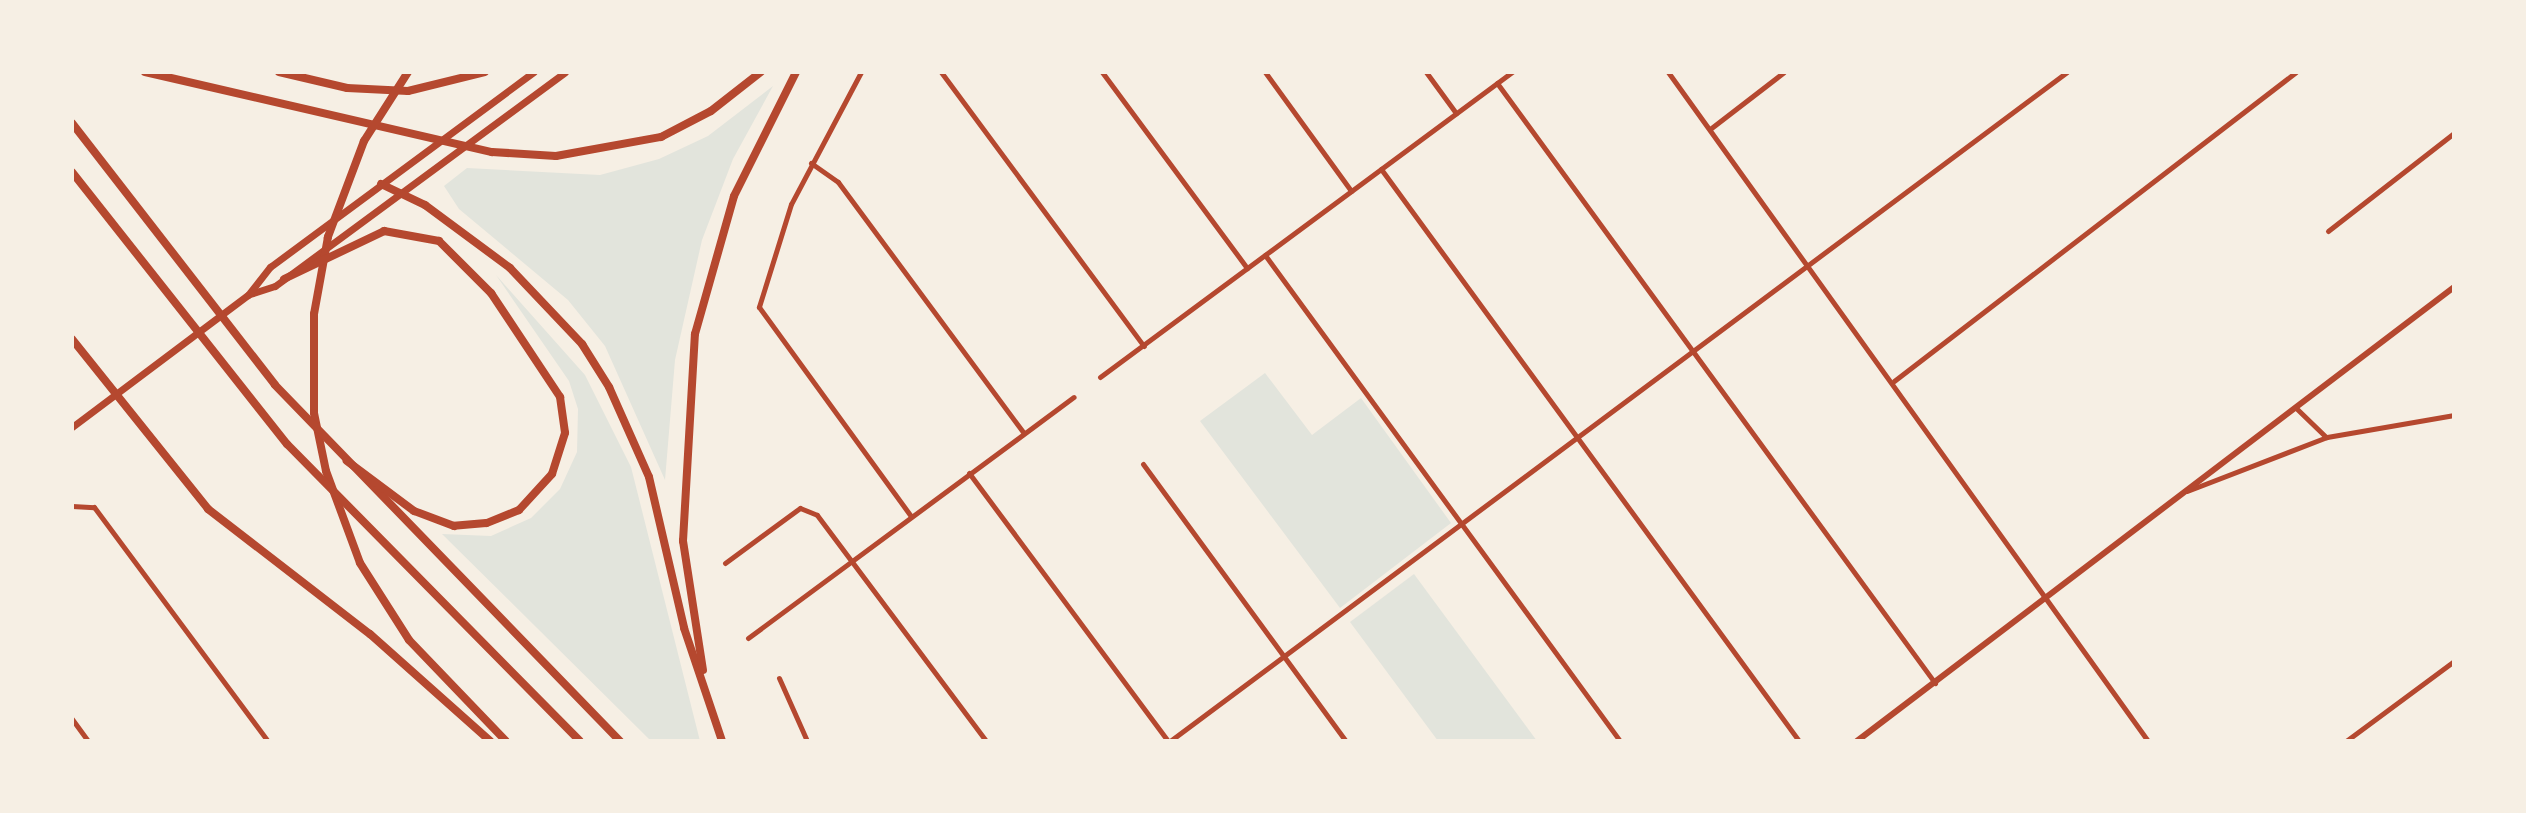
<!DOCTYPE html>
<html>
<head>
<meta charset="utf-8">
<style>
	body { margin:0 }
	#map { position:relative; width:2526px; height:813px; overflow:hidden; background:#f6efe4; font-family:"Roboto Condensed",sans-serif }
	div>[style] { position:absolute }
	.green>* { inset:0; background:#e2e4dc }
	.minor>* { height:5px; margin:-2.5px; padding:0 2.5px; transform-origin:2.5px; border-radius:2.5px; background:#b5482f }
	.tertiary>* { height:6px; margin:-3px; padding:0 3px; transform-origin:3px; border-radius:3px; background:#b5482f }
	.secondary>* { height:7px; margin:-3.5px; padding:0 3.5px; transform-origin:3.5px; border-radius:3.5px; background:#b5482f }
	.motorway>* { height:8px; margin:-4px; padding:0 4px; transform-origin:4px; border-radius:4px; background:#b5482f }
	span { translate:-50% -50%; white-space:nowrap; text-align:center; line-height:1.15; -webkit-text-stroke:6px #f6efe4; paint-order:stroke }
	.frame { position:absolute; inset:0; border:74px solid #f6efe4; pointer-events:none }
</style>
</head>
<body>
<div id="map">
	<div class="green">
		<i style="clip-path:polygon(773px 86px,733px 159px,702px 240px,675px 360px,665px 480px,605px 346px,568px 300px,459px 209px,444px 186px,467px 168px,600px 175px,659px 159px,708px 136px)"></i>
		<i style="clip-path:polygon(496px 275px,585px 375px,631px 467px,700px 741px,651px 741px,442px 534px,491px 536px,531px 518px,560px 489px,577px 452px,578px 409px,569px 381px)"></i>
		<i style="clip-path:polygon(1265px 373px,1312px 435px,1361px 398px,1451px 523px,1340px 608px,1200px 421px)"></i>
		<i style="clip-path:polygon(1414px 574px,1537px 741px,1438px 741px,1350px 622px)"></i>
	</div>
	<div class="minor">
		<i style="left:861px;top:72px;width:149px;rotate:117.9deg"></i>
		<i style="left:791px;top:204px;width:108px;rotate:107.3deg"></i>
		<i style="left:759px;top:307px;width:258px;rotate:54deg"></i>
		<i style="left:941px;top:72px;width:341px;rotate:53.5deg"></i>
		<i style="left:1102px;top:72px;width:244px;rotate:53.5deg"></i>
		<i style="left:1265px;top:72px;width:147px;rotate:54.1deg"></i>
		<i style="left:1426px;top:72px;width:51px;rotate:53.8deg"></i>
		<i style="left:1668px;top:72px;width:823px;rotate:54.34deg"></i>
		<i style="left:1497px;top:83px;width:743px;rotate:53.87deg"></i>
		<i style="left:1710px;top:129px;width:93px;rotate:-37.6deg"></i>
		<i style="left:811px;top:163px;width:33px;rotate:35deg"></i>
		<i style="left:838px;top:182px;width:312px;rotate:53.5deg"></i>
		<i style="left:1381px;top:169px;width:708px;rotate:53.84deg"></i>
		<i style="left:2328px;top:231px;width:160px;rotate:-37.9deg"></i>
		<i style="left:1265px;top:255px;width:602px;rotate:53.85deg"></i>
		<i style="left:1100px;top:377px;width:513px;rotate:-36.51deg"></i>
		<i style="left:1894px;top:381px;width:507px;rotate:-37.55deg"></i>
		<i style="left:2296px;top:408px;width:42px;rotate:44deg"></i>
		<i style="left:1143px;top:464px;width:343px;rotate:53.8deg"></i>
		<i style="left:969px;top:473px;width:334px;rotate:53.4deg"></i>
		<i style="left:2187px;top:491px;width:150px;rotate:-21.1deg"></i>
		<i style="left:2327px;top:437px;width:129px;rotate:-9.8deg"></i>
		<i style="left:72px;top:506px;width:22px;rotate:3deg"></i>
		<i style="left:94px;top:507px;width:292px;rotate:53.4deg"></i>
		<i style="left:725px;top:563px;width:93px;rotate:-36.3deg"></i>
		<i style="left:800px;top:508px;width:18px;rotate:22deg"></i>
		<i style="left:817px;top:515px;width:282px;rotate:53.2deg"></i>
		<i style="left:748px;top:638px;width:405px;rotate:-36.5deg"></i>
		<i style="left:779px;top:678px;width:69px;rotate:66deg"></i>
		<i style="left:72px;top:719px;width:27px;rotate:54deg"></i>
		<i style="left:1170px;top:741px;width:1119px;rotate:-36.72deg"></i>
		<i style="left:2346px;top:741px;width:134px;rotate:-36.5deg"></i>
	</div>
	<div class="tertiary">
		<i style="left:1857px;top:741px;width:750px;rotate:-37.25deg"></i>
	</div>
	<div class="secondary">
		<i style="left:250px;top:294px;width:26px;rotate:-18deg"></i>
		<i style="left:275px;top:286px;width:360px;rotate:-36.4deg"></i>
		<i style="left:72px;top:427px;width:220px;rotate:-36.9deg"></i>
		<i style="left:248px;top:295px;width:36px;rotate:-52deg"></i>
		<i style="left:270px;top:267px;width:328px;rotate:-36.5deg"></i>
	</div>
	<div class="motorway">
		<i style="left:145px;top:72px;width:356px;rotate:13deg"></i>
		<i style="left:492px;top:152px;width:64px;rotate:3.6deg"></i>
		<i style="left:556px;top:156px;width:107px;rotate:-10.3deg"></i>
		<i style="left:661px;top:137px;width:56px;rotate:-27.5deg"></i>
		<i style="left:711px;top:111px;width:63px;rotate:-38deg"></i>
		<i style="left:279px;top:72px;width:70px;rotate:13.2deg"></i>
		<i style="left:347px;top:88px;width:61px;rotate:2.8deg"></i>
		<i style="left:408px;top:91px;width:79px;rotate:-13.9deg"></i>
		<i style="left:408px;top:72px;width:82px;rotate:122.5deg"></i>
		<i style="left:364px;top:141px;width:103px;rotate:110.6deg"></i>
		<i style="left:328px;top:237px;width:78px;rotate:100.3deg"></i>
		<i style="left:314px;top:314px;width:99px;rotate:90deg"></i>
		<i style="left:314px;top:413px;width:59px;rotate:78.3deg"></i>
		<i style="left:326px;top:471px;width:98px;rotate:69.7deg"></i>
		<i style="left:360px;top:563px;width:91px;rotate:57.5deg"></i>
		<i style="left:409px;top:640px;width:140px;rotate:46.2deg"></i>
		<i style="left:72px;top:123px;width:331px;rotate:52.2deg"></i>
		<i style="left:275px;top:385px;width:496px;rotate:45.9deg"></i>
		<i style="left:72px;top:172px;width:347px;rotate:51.7deg"></i>
		<i style="left:287px;top:444px;width:417px;rotate:45.4deg"></i>
		<i style="left:381px;top:184px;width:49px;rotate:25.5deg"></i>
		<i style="left:425px;top:205px;width:106px;rotate:36.5deg"></i>
		<i style="left:510px;top:268px;width:105px;rotate:46.5deg"></i>
		<i style="left:582px;top:344px;width:51px;rotate:57.9deg"></i>
		<i style="left:609px;top:387px;width:98px;rotate:66deg"></i>
		<i style="left:649px;top:477px;width:155px;rotate:76.9deg"></i>
		<i style="left:684px;top:628px;width:119px;rotate:71.4deg"></i>
		<i style="left:284px;top:279px;width:111px;rotate:-25.6deg"></i>
		<i style="left:384px;top:231px;width:56px;rotate:10.3deg"></i>
		<i style="left:439px;top:241px;width:74px;rotate:45deg"></i>
		<i style="left:491px;top:293px;width:125px;rotate:56.4deg"></i>
		<i style="left:560px;top:397px;width:36px;rotate:82deg"></i>
		<i style="left:565px;top:433px;width:43px;rotate:107.6deg"></i>
		<i style="left:552px;top:474px;width:49px;rotate:132.5deg"></i>
		<i style="left:519px;top:510px;width:35px;rotate:158deg"></i>
		<i style="left:486px;top:523px;width:32px;rotate:175deg"></i>
		<i style="left:454px;top:526px;width:43px;rotate:-159.4deg"></i>
		<i style="left:414px;top:511px;width:84px;rotate:-143.3deg"></i>
		<i style="left:72px;top:339px;width:218px;rotate:51.3deg"></i>
		<i style="left:208px;top:509px;width:205px;rotate:37.7deg"></i>
		<i style="left:370px;top:634px;width:161px;rotate:41.7deg"></i>
		<i style="left:703px;top:670px;width:131px;rotate:-98.8deg"></i>
		<i style="left:683px;top:541px;width:207px;rotate:-86.7deg"></i>
		<i style="left:695px;top:334px;width:143px;rotate:-74.2deg"></i>
		<i style="left:734px;top:196px;width:139px;rotate:-63.4deg"></i>
	</div>
	<div class="frame"></div>
</div>
</body>
</html>
